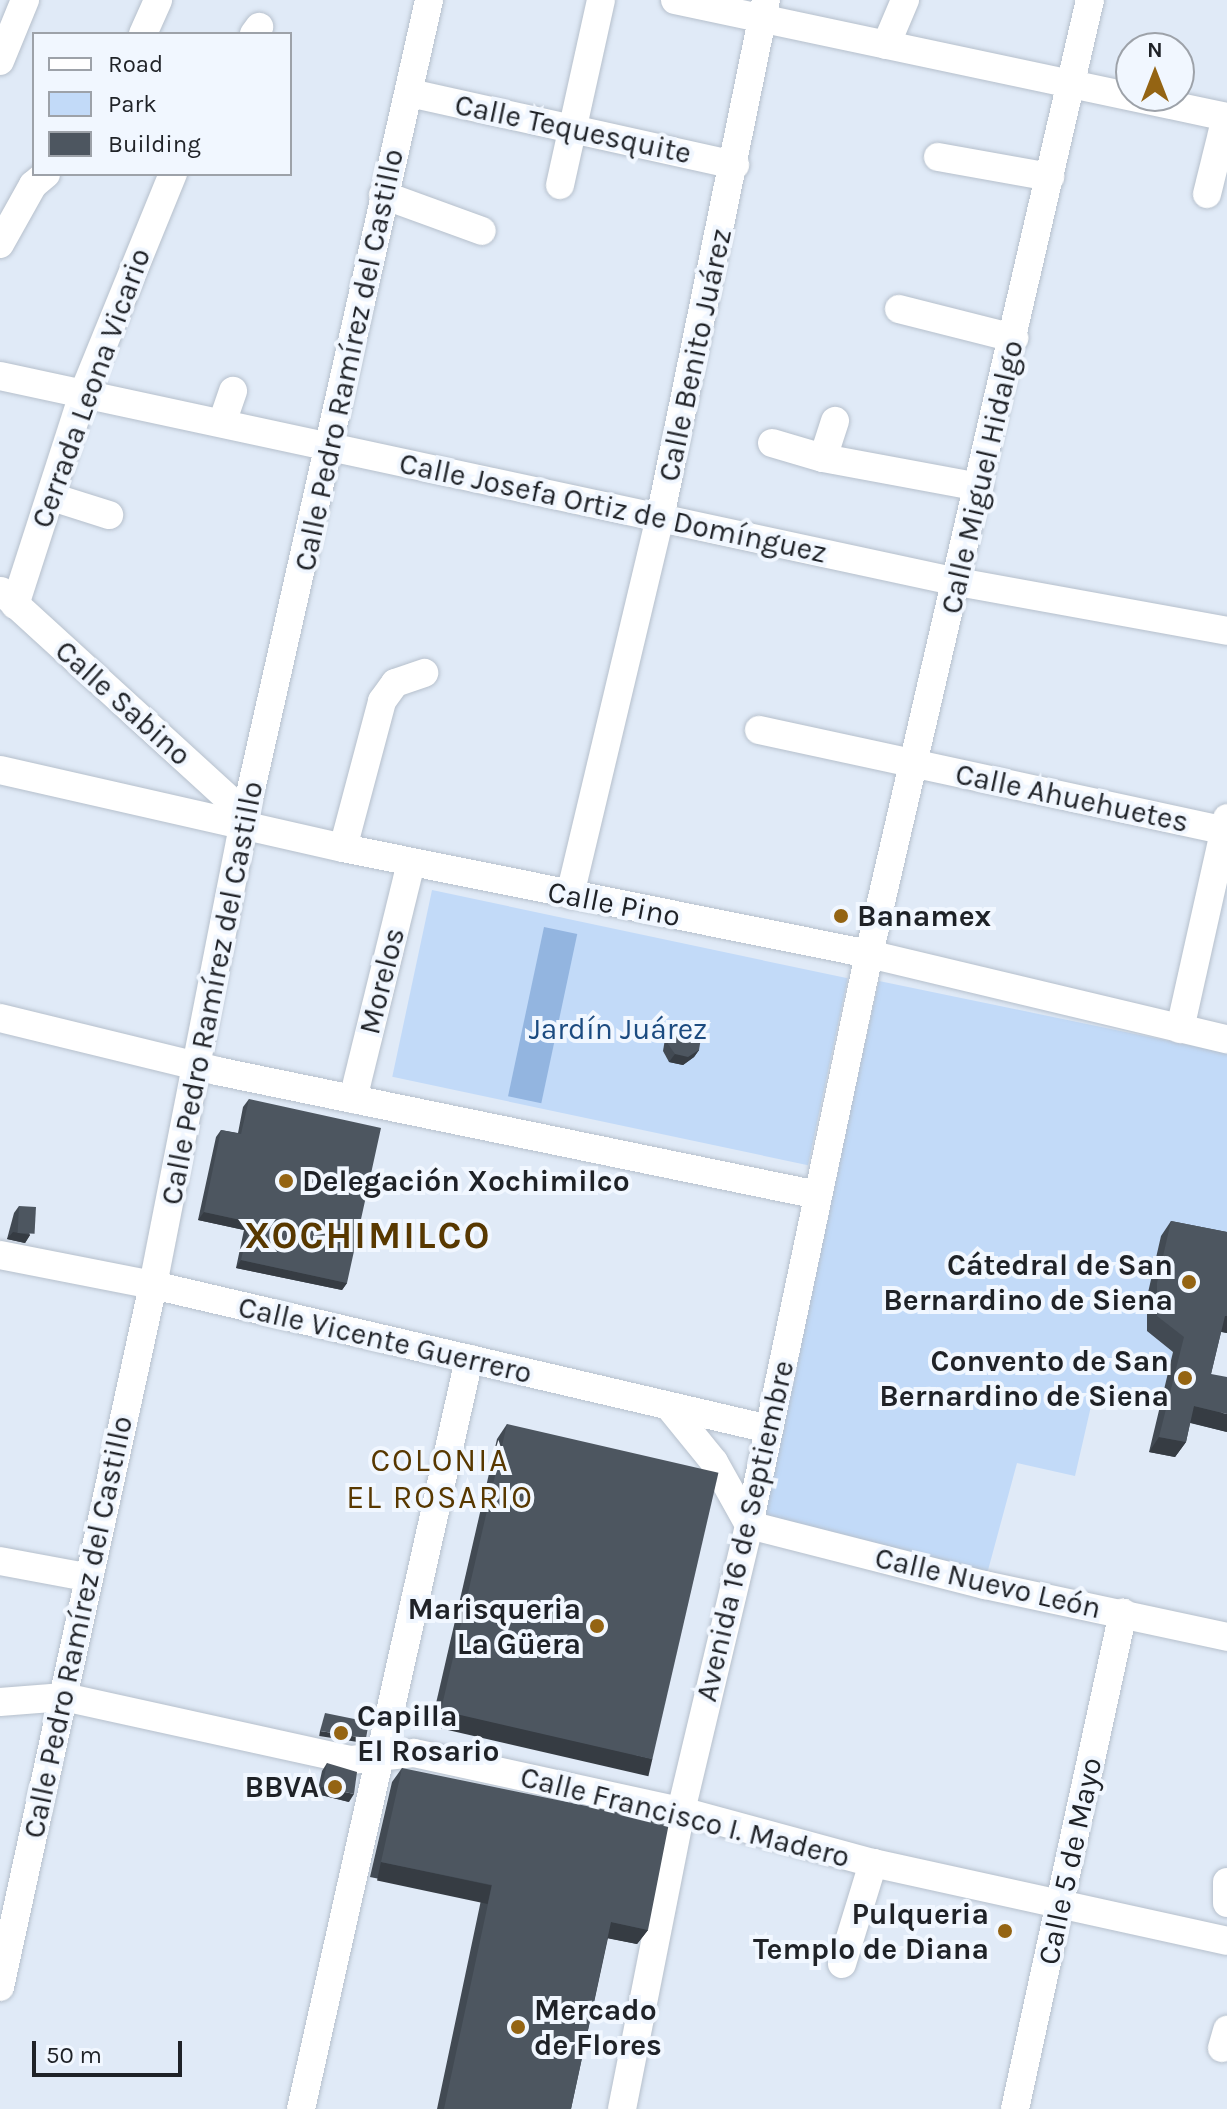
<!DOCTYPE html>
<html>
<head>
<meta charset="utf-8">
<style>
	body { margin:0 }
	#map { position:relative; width:1227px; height:2109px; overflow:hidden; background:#e0eaf7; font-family:Karla,sans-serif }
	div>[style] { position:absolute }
	.green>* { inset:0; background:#c2daf8; transform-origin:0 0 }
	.water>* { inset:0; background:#93b5e0; transform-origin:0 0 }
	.roads { filter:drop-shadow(0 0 2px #b6c0cc) drop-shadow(0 0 2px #b6c0cc) }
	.minor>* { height:28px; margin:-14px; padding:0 14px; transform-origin:14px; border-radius:14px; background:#fff }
	.wall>* { inset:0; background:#424a53 }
	.shaded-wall>* { inset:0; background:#363c43; transform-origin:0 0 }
	.building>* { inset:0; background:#4d5660; transform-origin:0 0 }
	.dots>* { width:22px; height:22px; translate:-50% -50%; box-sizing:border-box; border:4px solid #f1f7ff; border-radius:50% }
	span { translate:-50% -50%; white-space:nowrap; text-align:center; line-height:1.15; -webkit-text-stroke:8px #f1f7ff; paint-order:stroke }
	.street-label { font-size:30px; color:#1f2227 }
	.poi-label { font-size:30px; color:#1f2227; font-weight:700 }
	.left { translate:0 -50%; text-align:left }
	.right { translate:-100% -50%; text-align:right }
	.park-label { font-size:30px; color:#1c4b80 }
	.neighbourhood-label { font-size:32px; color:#583800; letter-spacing:2px }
	.district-label { font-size:38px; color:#583800; font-weight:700; letter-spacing:2px }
	.legend { position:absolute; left:32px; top:32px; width:260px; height:144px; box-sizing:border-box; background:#f1f7ff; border:2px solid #9da2a9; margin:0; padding:10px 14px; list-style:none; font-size:24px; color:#1f2227 }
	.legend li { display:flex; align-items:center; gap:16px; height:40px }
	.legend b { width:40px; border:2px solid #9da2a9 }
	.north { position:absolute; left:1115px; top:32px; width:80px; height:80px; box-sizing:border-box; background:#f1f7ff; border:2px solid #9da2a9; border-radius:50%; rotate:0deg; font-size:22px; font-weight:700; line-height:32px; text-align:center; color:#1f2227 }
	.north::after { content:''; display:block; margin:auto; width:28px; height:36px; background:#946413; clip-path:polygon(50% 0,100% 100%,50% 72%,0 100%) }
	.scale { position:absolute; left:32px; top:2041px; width:150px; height:36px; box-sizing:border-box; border:4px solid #1f2227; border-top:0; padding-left:10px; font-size:24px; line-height:28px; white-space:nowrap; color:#1f2227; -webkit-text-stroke:6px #f1f7ff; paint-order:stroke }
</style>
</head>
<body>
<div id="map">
	<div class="green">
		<i style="left:432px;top:890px;width:425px;height:191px;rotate:12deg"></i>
		<i style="clip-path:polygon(879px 981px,1227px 1053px,1227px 1249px,1147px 1330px,1173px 1352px,1160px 1407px,1094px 1393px,1075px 1476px,1017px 1463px,987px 1574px,758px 1519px)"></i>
	</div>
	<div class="water">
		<i style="left:544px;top:927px;width:34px;height:173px;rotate:12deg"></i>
	</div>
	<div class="roads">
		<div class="minor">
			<i style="left:675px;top:0;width:564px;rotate:11.97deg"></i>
			<i style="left:143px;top:34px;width:37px;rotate:-66deg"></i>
			<i style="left:254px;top:34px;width:9px;rotate:-54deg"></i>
			<i style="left:886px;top:45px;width:49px;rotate:-67.1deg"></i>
			<i style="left:0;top:61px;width:66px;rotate:-67.7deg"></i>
			<i style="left:410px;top:93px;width:333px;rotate:12.5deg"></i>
			<i style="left:938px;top:157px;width:114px;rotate:10.1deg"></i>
			<i style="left:560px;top:185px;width:189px;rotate:-77.5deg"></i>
			<i style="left:1207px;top:194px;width:79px;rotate:-76.1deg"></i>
			<i style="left:383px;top:195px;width:105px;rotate:20deg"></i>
			<i style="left:0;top:244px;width:68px;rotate:-60.8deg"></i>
			<i style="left:33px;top:185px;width:17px;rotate:-40deg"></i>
			<i style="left:899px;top:309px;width:119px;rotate:14.2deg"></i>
			<i style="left:0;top:376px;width:980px;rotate:12.14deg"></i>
			<i style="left:958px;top:582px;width:273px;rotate:10.3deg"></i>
			<i style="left:222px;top:423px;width:34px;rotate:-71deg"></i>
			<i style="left:772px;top:443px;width:53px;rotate:16.4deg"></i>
			<i style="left:823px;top:458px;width:159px;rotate:10.5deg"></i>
			<i style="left:823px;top:458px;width:39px;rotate:-72deg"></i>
			<i style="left:52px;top:497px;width:60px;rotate:17.5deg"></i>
			<i style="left:1px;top:591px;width:332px;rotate:42.4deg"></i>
			<i style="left:15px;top:605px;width:222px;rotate:-72.1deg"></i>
			<i style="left:83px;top:394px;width:238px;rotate:-67.8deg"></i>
			<i style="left:759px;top:730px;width:479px;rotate:12.2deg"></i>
			<i style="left:0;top:770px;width:352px;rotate:12.8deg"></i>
			<i style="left:343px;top:848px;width:537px;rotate:11.39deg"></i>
			<i style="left:869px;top:954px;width:368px;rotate:13.4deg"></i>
			<i style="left:343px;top:848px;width:152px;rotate:-75.1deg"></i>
			<i style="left:382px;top:701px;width:22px;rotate:-54deg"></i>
			<i style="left:395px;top:683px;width:31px;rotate:-19deg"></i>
			<i style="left:570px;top:895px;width:388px;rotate:-76.6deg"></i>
			<i style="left:660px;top:518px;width:529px;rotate:-78.44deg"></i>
			<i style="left:0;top:1018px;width:223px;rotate:13.7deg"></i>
			<i style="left:217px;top:1071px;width:614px;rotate:11.66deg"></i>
			<i style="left:1180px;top:1029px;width:216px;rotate:-77.4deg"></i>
			<i style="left:353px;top:1099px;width:243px;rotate:-76.2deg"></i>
			<i style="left:0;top:1255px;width:156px;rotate:11.1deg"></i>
			<i style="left:153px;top:1285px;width:633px;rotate:13.16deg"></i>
			<i style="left:671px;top:1409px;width:68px;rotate:50.9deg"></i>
			<i style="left:714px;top:1462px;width:72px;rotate:60.9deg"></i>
			<i style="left:749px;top:1525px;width:244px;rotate:14.3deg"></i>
			<i style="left:985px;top:1585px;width:248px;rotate:12.1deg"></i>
			<i style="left:0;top:1561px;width:87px;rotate:10.5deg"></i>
			<i style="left:0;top:1702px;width:64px;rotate:-4.5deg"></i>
			<i style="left:64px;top:1697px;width:294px;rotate:12.4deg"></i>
			<i style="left:351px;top:1760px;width:63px;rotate:-6.3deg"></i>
			<i style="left:414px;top:1753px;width:273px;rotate:12.3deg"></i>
			<i style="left:681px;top:1811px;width:199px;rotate:15.2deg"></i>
			<i style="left:873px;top:1863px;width:362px;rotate:12.4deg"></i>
			<i style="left:1227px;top:1882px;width:21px;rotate:90deg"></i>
			<i style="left:842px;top:1964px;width:106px;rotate:-72.9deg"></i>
			<i style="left:0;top:1987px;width:718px;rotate:-77.7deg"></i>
			<i style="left:153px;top:1285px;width:469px;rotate:-78.9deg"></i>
			<i style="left:243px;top:825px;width:846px;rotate:-77.29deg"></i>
			<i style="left:1222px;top:2048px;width:19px;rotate:-74deg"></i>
			<i style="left:301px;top:2109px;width:769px;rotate:-77.37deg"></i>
			<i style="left:622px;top:2109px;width:304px;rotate:-78.8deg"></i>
			<i style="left:681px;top:1811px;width:294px;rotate:-76.6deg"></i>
			<i style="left:749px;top:1525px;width:583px;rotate:-78.13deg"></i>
			<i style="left:869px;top:954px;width:979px;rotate:-76.96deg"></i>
			<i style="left:1015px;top:2109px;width:508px;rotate:-77.72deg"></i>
		</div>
	</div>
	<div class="wall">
		<i style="clip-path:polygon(671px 1032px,699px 1050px,694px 1057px,683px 1065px,669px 1062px,663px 1051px,665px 1039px)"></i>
		<i style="clip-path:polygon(249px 1099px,347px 1283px,342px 1290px,236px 1268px,244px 1230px,198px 1220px,216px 1137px,221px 1130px,238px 1133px,243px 1107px)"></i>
		<i style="clip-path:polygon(19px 1206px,30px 1235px,25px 1243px,7px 1239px,14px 1213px)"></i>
		<i style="clip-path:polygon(1171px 1221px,1227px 1232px,1227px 1333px,1221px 1332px,1211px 1374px,1227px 1432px,1190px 1423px,1186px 1442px,1175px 1457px,1149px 1452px,1173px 1352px,1147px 1331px,1147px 1297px,1161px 1236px)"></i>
		<i style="clip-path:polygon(507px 1424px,642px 1773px,431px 1725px,497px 1439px)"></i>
		<i style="clip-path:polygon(327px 1763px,349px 1802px,317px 1794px,322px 1771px)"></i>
		<i style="clip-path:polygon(402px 1768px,648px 1930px,637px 1944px,608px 1938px,571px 2109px,437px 2109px,481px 1900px,370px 1877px,392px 1782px)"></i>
	</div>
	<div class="shaded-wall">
		<i style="clip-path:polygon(699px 1050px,694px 1057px,683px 1065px,669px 1062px,675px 1054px)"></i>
		<i style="clip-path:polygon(204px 1212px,250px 1222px,244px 1230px,198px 1220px)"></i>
		<i style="clip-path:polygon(13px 1232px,30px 1235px,25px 1243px,7px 1239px)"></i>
		<i style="clip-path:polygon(241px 1260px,347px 1283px,342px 1290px,236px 1268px)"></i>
		<i style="clip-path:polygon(1225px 1316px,1227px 1316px,1227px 1333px,1214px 1330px)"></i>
		<i style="clip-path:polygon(1194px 1406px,1227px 1414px,1227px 1432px,1184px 1421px)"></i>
		<i style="clip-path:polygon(1159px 1437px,1186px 1442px,1175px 1457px,1149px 1452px)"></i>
		<i style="left:441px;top:1710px;width:217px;height:18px;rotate:13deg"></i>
		<i style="left:320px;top:1731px;width:47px;height:5px;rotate:9deg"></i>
		<i style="clip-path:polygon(322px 1787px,354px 1794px,349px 1802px,317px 1794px)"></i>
		<i style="left:381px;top:1862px;width:113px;height:19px;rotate:12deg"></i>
		<i style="clip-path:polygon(611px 1922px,648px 1930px,637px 1944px,601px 1937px)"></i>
	</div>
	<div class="building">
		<i style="clip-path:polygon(681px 1024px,695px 1027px,701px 1038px,699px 1050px,688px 1057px,675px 1054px,668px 1044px,671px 1032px)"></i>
		<i style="clip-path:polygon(249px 1099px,381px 1128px,347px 1283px,241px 1260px,250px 1222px,204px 1212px,221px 1130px,241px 1134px)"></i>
		<i style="left:19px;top:1206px;width:17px;height:27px;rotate:3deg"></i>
		<i style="clip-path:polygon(1171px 1221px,1227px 1232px,1227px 1316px,1225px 1316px,1211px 1374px,1227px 1377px,1227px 1414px,1194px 1406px,1186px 1442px,1159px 1437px,1184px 1337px,1157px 1316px,1157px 1283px)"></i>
		<i style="left:507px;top:1424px;width:217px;height:294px;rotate:13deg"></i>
		<i style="clip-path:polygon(325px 1713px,369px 1722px,366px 1738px,320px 1731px)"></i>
		<i style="clip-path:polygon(327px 1763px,357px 1772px,354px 1794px,322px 1787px)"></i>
		<i style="clip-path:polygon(402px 1768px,669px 1823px,648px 1930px,611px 1922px,571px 2109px,444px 2109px,492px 1885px,381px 1862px)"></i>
	</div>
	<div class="dots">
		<i style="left:841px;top:916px;background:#946413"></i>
		<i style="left:286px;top:1181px;background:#946413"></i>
		<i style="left:1189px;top:1282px;background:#946413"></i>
		<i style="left:1185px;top:1378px;background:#946413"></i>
		<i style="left:597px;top:1626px;background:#946413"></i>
		<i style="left:341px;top:1733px;background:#946413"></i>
		<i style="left:335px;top:1787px;background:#946413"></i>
		<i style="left:1005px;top:1931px;background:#946413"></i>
		<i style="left:518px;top:2027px;background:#946413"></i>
	</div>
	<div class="street-label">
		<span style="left:573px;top:129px;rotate:12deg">Calle Tequesquite</span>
		<span style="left:695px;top:355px;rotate:-78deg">Calle Benito Juárez</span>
		<span style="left:349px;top:360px;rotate:-78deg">Calle Pedro Ramírez del Castillo</span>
		<span style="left:91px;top:388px;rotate:-70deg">Cerrada Leona Vicario</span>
		<span style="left:982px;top:477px;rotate:-77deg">Calle Miguel Hidalgo</span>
		<span style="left:613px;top:508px;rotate:12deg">Calle Josefa Ortiz de Domínguez</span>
		<span style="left:123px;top:703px;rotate:42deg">Calle Sabino</span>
		<span style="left:1072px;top:798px;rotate:12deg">Calle Ahuehuetes</span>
		<span style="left:614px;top:904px;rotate:11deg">Calle Pino</span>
		<span style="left:382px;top:981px;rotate:-76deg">Morelos</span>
		<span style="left:212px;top:993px;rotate:-79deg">Calle Pedro Ramírez del Castillo</span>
		<span style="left:385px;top:1340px;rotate:13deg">Calle Vicente Guerrero</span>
		<span style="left:745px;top:1531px;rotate:-77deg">Avenida 16 de Septiembre</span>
		<span style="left:988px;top:1583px;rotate:13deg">Calle Nuevo León</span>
		<span style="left:78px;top:1627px;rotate:-78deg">Calle Pedro Ramírez del Castillo</span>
		<span style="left:685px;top:1817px;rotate:14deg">Calle Francisco I. Madero</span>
		<span style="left:1070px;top:1861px;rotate:-78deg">Calle 5 de Mayo</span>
	</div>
	<div class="poi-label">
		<span class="left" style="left:857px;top:916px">Banamex</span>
		<span class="left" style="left:302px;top:1181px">Delegación Xochimilco</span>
		<span class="right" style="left:1173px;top:1282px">Cátedral de San<br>Bernardino de Siena</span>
		<span class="right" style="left:1169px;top:1378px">Convento de San<br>Bernardino de Siena</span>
		<span class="right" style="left:581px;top:1626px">Marisqueria<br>La Güera</span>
		<span class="left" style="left:357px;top:1733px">Capilla<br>El Rosario</span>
		<span class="right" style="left:319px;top:1787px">BBVA</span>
		<span class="right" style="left:989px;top:1931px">Pulqueria<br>Templo de Diana</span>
		<span class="left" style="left:534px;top:2027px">Mercado<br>de Flores</span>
	</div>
	<div class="park-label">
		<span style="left:618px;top:1029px">Jardín Juárez</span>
	</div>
	<div class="neighbourhood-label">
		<span style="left:440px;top:1480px">COLONIA<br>EL ROSARIO</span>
	</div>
	<div class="district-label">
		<span style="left:368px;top:1236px">XOCHIMILCO</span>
	</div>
	<ul class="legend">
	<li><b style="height:10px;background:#fff"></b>Road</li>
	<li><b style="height:22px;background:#c2daf8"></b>Park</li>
	<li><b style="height:22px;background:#4d5660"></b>Building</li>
	</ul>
	<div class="north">N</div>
	<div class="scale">50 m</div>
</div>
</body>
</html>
